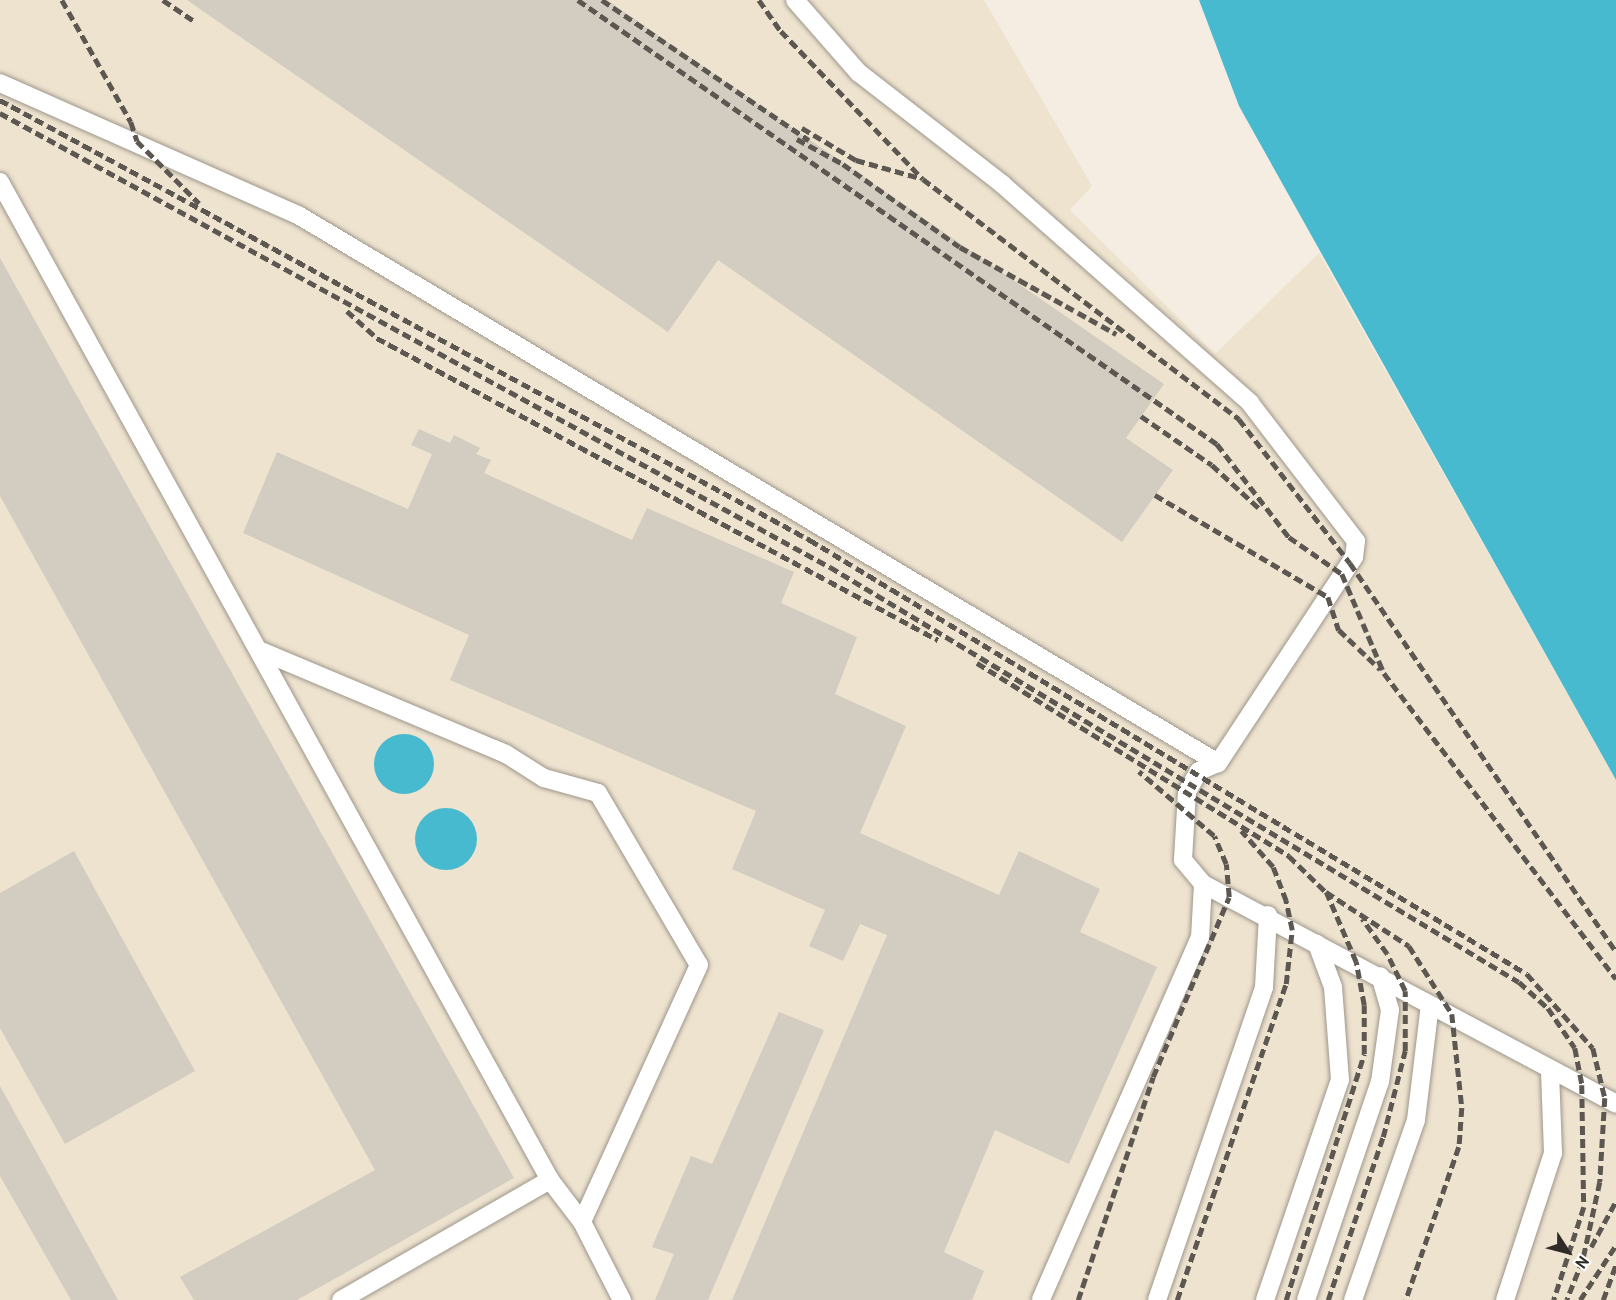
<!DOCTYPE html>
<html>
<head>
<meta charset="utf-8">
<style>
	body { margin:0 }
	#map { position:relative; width:1616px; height:1300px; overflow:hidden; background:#f5ede1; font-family:"PT Sans",sans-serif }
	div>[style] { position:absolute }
	.built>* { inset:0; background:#eee3cf }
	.water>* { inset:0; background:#48bacf }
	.round { border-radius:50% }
	.building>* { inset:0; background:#d3ccc0 }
	.roads { filter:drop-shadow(0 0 2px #9d968a) drop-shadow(0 0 2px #9d968a) }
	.minor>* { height:18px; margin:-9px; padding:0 9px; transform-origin:9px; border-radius:9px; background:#fff }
	.rail>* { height:4.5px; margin-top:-2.25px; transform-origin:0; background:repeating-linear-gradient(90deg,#5c5851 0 9px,transparent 0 13.5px) }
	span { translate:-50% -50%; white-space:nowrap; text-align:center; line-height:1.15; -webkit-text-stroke:5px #fff; paint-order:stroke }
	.north { position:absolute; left:1538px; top:1222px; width:60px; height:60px; -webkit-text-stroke:4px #fff; paint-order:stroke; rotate:126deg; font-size:16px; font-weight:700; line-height:24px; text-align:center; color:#2f2c27 }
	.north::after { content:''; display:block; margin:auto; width:21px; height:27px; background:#2f2c27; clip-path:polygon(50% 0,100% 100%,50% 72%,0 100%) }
</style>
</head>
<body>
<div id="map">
	<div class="built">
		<i style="clip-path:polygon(0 0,984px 0,1092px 186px,1070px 210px,1215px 354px,1319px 253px,1616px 780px,1616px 1300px,0 1300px)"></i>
	</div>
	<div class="water">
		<i style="clip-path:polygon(1199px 0,1616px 0,1616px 780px,1239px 106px)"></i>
		<i class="round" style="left:374px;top:734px;width:60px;height:60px"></i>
		<i class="round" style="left:415px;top:808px;width:62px;height:62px"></i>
	</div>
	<div class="building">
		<i style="clip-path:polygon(187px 0,607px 0,1164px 384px,1126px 438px,1173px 470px,1122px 542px,718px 260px,668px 332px)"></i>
		<i style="clip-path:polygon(0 258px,514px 1178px,297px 1300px,194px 1300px,180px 1277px,375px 1170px,0 496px)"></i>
		<i style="clip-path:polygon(419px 429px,450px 443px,454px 435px,480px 448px,476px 454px,491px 460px,484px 473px,632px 540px,647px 508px,794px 572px,781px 603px,857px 637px,835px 694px,906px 726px,860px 833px,999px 895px,1019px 851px,1100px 889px,1080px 932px,1157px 967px,1069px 1164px,995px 1130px,944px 1252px,984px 1271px,972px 1300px,732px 1300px,887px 935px,860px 924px,843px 961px,809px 946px,825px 910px,732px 869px,756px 811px,450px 680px,469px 635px,243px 533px,277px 452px,408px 509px,432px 454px,411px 445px)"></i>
		<i style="clip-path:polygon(74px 851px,195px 1071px,65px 1144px,0 1028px,0 893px)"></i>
		<i style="clip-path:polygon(779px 1012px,824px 1030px,708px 1300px,655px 1300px,674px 1254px,652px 1247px,691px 1156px,712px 1164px)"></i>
		<i style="clip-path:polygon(0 1086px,118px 1300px,71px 1300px,0 1176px)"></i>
	</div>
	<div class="roads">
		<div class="minor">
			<i style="left:795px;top:0;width:97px;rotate:48.8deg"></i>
			<i style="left:859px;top:73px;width:181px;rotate:37.8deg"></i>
			<i style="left:1002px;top:184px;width:331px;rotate:41.4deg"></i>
			<i style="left:1250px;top:403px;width:174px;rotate:52.5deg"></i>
			<i style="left:1356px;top:541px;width:16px;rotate:97deg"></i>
			<i style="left:1354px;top:557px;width:247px;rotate:123.4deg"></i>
			<i style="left:1218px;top:763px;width:21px;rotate:157deg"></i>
			<i style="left:1199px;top:771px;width:24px;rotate:120deg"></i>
			<i style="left:1187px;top:792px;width:68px;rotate:93.4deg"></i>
			<i style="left:1183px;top:860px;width:31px;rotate:50deg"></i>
			<i style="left:1203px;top:884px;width:53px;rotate:93.2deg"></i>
			<i style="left:1200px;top:937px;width:396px;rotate:113.7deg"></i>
			<i style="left:0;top:83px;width:326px;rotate:23.9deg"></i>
			<i style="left:298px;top:215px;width:1071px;rotate:30.78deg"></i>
			<i style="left:0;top:182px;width:1140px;rotate:61.14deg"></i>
			<i style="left:550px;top:1180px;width:53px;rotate:52.7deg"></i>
			<i style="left:582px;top:1222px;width:88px;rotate:62.9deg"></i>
			<i style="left:261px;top:651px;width:266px;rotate:22.8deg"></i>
			<i style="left:506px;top:754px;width:45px;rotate:32.3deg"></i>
			<i style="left:544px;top:778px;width:56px;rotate:15.5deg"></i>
			<i style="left:598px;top:793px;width:199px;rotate:59.6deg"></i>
			<i style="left:699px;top:965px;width:282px;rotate:114.5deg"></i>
			<i style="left:1203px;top:884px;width:468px;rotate:28deg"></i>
			<i style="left:341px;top:1300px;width:241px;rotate:-29.9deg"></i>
			<i style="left:1157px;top:1300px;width:331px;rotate:-71.1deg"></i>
			<i style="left:1264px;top:987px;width:72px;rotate:-86.8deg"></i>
			<i style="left:1265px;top:1300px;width:232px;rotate:-71.2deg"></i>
			<i style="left:1340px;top:1080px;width:93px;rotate:-94.3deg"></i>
			<i style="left:1333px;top:987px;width:46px;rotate:-110.4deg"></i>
			<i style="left:1306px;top:1300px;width:230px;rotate:-71.3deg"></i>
			<i style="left:1380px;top:1082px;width:73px;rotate:-82.1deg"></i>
			<i style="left:1390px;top:1010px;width:35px;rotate:-106deg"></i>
			<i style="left:1353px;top:1300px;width:191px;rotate:-70.7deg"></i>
			<i style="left:1416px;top:1120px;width:116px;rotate:-83.1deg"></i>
			<i style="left:1505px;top:1300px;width:155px;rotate:-71.9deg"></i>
			<i style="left:1553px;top:1153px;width:82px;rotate:-92.1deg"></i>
		</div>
	</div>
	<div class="rail">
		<i style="left:62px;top:0;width:140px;rotate:60.5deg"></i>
		<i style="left:131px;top:122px;width:20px;rotate:72deg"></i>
		<i style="left:137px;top:141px;width:88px;rotate:45deg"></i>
		<i style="left:163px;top:0;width:40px;rotate:34deg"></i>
		<i style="left:578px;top:0;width:778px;rotate:34.79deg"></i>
		<i style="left:1217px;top:444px;width:118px;rotate:52.3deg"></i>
		<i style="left:1289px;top:537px;width:65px;rotate:34.9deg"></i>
		<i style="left:1342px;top:574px;width:108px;rotate:67deg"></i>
		<i style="left:1384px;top:673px;width:384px;rotate:52.8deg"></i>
		<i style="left:602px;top:0;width:250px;rotate:34.1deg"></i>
		<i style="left:759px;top:0;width:38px;rotate:55deg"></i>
		<i style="left:781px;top:31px;width:205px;rotate:46.2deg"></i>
		<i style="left:923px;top:179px;width:397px;rotate:37.2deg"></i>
		<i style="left:1239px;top:419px;width:182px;rotate:52.4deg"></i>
		<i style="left:1350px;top:563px;width:470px;rotate:55.6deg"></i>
		<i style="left:0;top:100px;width:922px;rotate:28.51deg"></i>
		<i style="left:810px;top:540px;width:838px;rotate:31.19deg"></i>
		<i style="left:1527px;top:974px;width:99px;rotate:48.3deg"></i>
		<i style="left:1593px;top:1048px;width:51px;rotate:76.5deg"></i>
		<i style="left:1605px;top:1098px;width:84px;rotate:93.4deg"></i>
		<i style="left:1600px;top:1182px;width:80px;rotate:102.3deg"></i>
		<i style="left:1583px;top:1260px;width:43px;rotate:111.8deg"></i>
		<i style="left:0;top:113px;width:946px;rotate:28.68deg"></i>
		<i style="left:830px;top:567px;width:804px;rotate:31.06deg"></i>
		<i style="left:1519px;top:982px;width:39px;rotate:42deg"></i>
		<i style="left:1548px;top:1008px;width:48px;rotate:56deg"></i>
		<i style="left:1575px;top:1048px;width:38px;rotate:79deg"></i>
		<i style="left:1582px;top:1085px;width:122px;rotate:89.1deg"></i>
		<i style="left:1584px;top:1207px;width:98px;rotate:107.9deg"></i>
		<i style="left:802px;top:128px;width:63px;rotate:30.7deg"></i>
		<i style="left:856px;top:160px;width:66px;rotate:15.7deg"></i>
		<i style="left:797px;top:139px;width:52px;rotate:28.5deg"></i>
		<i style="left:843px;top:164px;width:143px;rotate:35.4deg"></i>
		<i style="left:960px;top:247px;width:179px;rotate:29.1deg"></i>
		<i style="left:347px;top:311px;width:40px;rotate:42deg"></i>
		<i style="left:377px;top:338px;width:637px;rotate:28.29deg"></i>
		<i style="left:1141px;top:416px;width:86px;rotate:34.6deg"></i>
		<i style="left:1212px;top:465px;width:67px;rotate:42.6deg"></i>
		<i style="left:1155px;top:495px;width:201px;rotate:30.5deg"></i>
		<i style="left:1328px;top:597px;width:35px;rotate:72deg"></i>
		<i style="left:1339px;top:630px;width:57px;rotate:43.6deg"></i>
		<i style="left:977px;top:663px;width:367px;rotate:31.7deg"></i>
		<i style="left:1289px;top:856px;width:52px;rotate:44.2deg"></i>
		<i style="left:1326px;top:892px;width:99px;rotate:33deg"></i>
		<i style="left:1409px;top:946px;width:80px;rotate:57.7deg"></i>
		<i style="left:1452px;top:1014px;width:95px;rotate:83.9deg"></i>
		<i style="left:1462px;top:1108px;width:39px;rotate:94deg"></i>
		<i style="left:1459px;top:1147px;width:162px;rotate:109.1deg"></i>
		<i style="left:1591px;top:1247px;width:52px;rotate:-61.5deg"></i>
		<i style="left:1078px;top:1300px;width:235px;rotate:-71.4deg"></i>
		<i style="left:1153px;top:1077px;width:195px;rotate:-67.1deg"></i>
		<i style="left:1229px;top:897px;width:33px;rotate:-95deg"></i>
		<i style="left:1226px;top:864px;width:30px;rotate:-113deg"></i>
		<i style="left:1214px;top:836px;width:99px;rotate:-139.5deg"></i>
		<i style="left:1177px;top:1300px;width:334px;rotate:-71deg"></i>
		<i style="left:1286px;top:984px;width:54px;rotate:-83.7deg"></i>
		<i style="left:1292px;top:930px;width:30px;rotate:-102deg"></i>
		<i style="left:1286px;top:901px;width:36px;rotate:-111deg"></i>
		<i style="left:1273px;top:867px;width:48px;rotate:-131.6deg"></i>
		<i style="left:1286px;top:1300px;width:258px;rotate:-72.4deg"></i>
		<i style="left:1364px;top:1054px;width:49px;rotate:-90deg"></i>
		<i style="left:1364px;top:1005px;width:44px;rotate:-100.5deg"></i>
		<i style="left:1356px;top:962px;width:76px;rotate:-113.2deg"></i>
		<i style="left:1328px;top:1300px;width:172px;rotate:-71.4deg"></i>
		<i style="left:1383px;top:1137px;width:89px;rotate:-75.7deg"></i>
		<i style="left:1405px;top:1051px;width:60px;rotate:-90deg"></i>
		<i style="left:1405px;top:991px;width:41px;rotate:-115.9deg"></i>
		<i style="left:1387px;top:954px;width:43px;rotate:-125.5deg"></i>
		<i style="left:1580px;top:1300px;width:66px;rotate:-56.8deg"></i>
		<i style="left:1603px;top:1300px;width:38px;rotate:-70deg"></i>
	</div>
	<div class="north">N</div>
</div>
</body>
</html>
